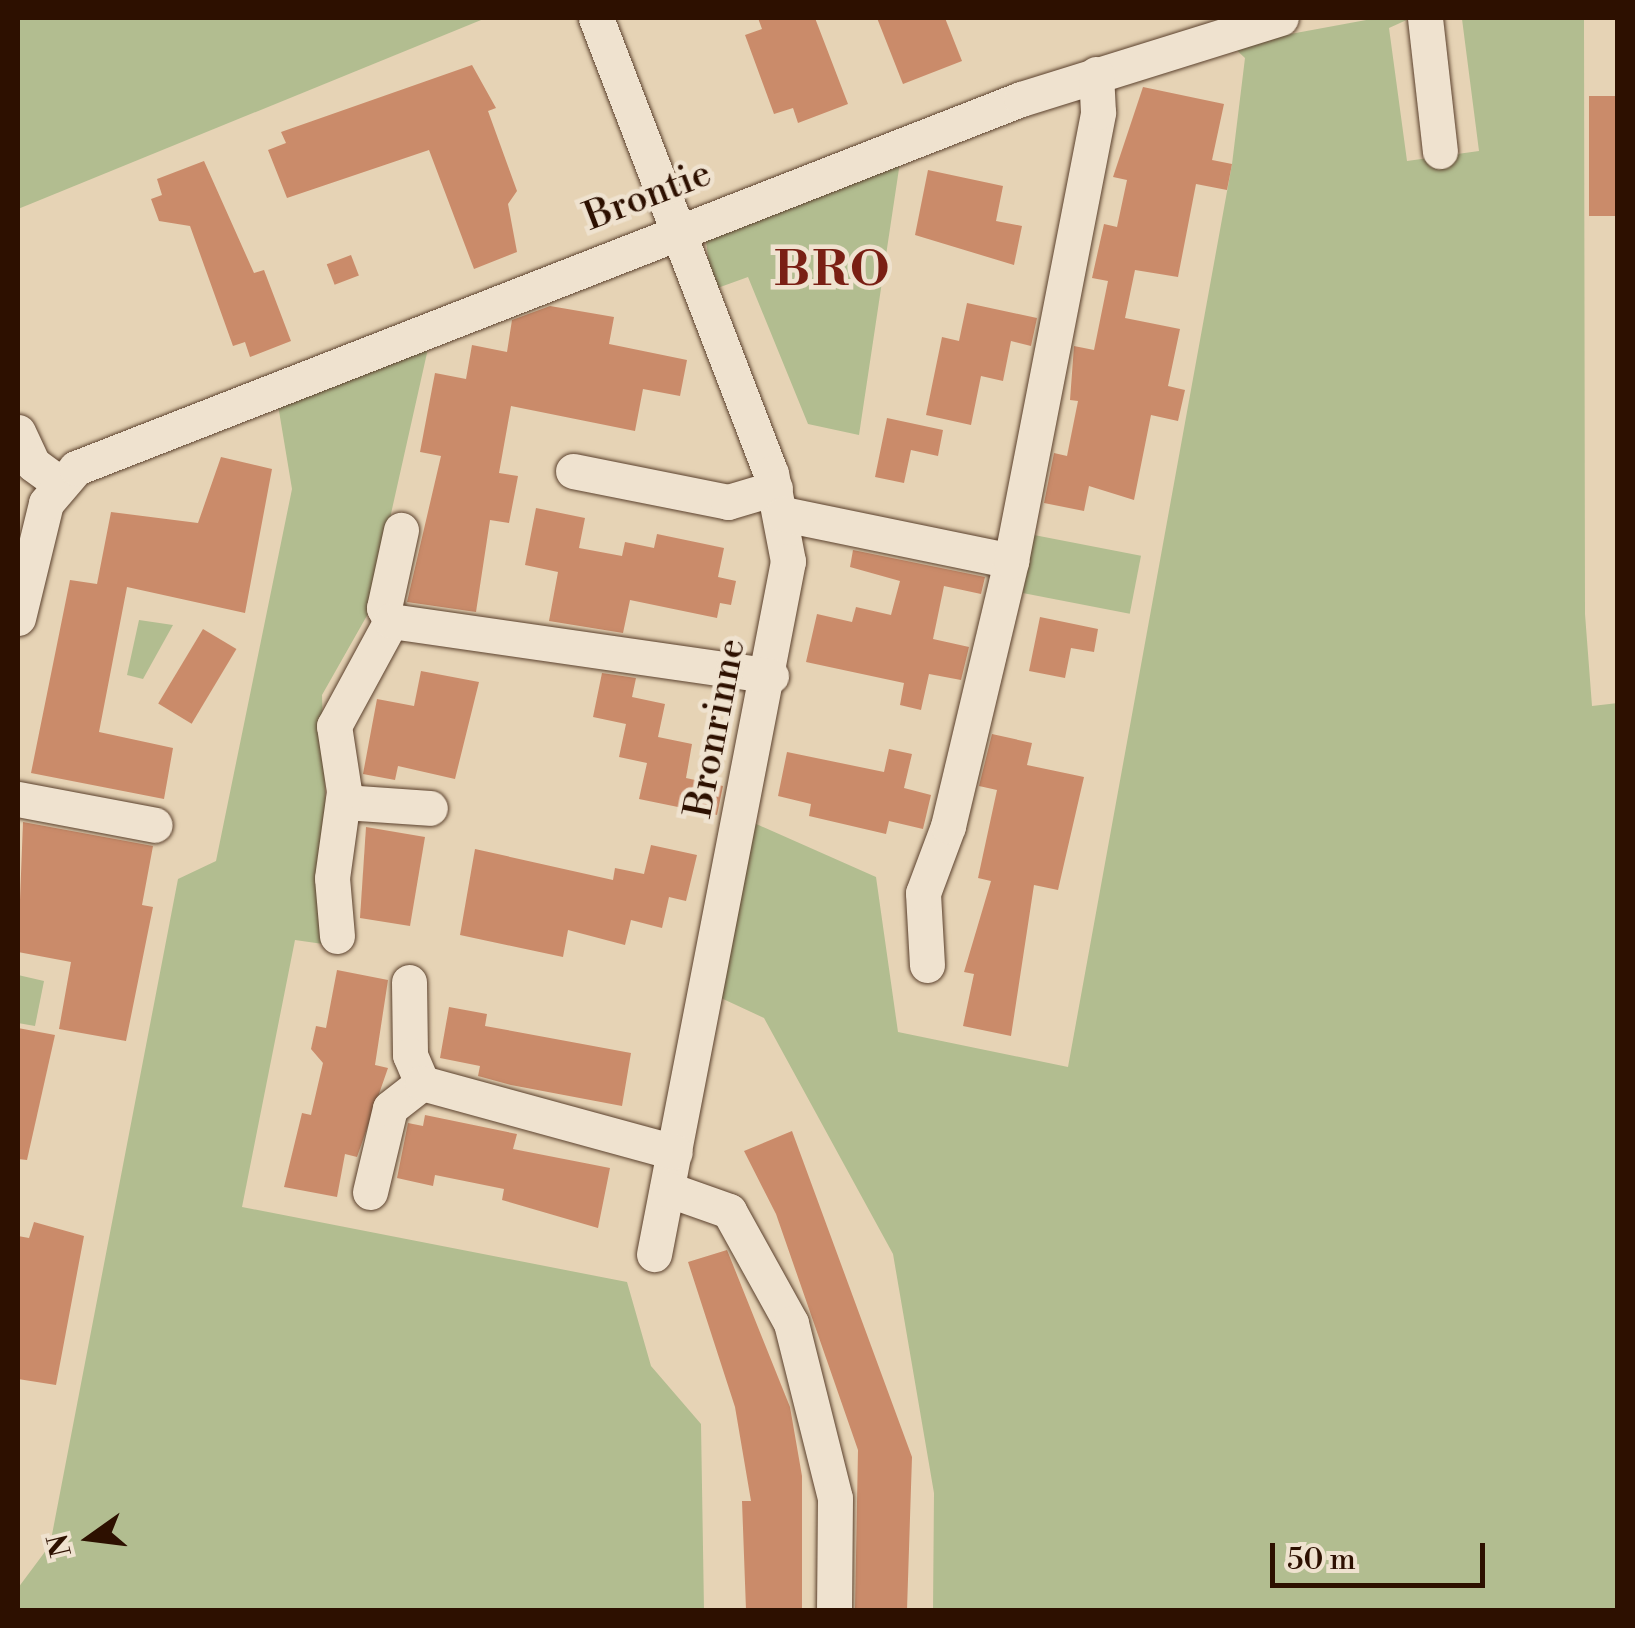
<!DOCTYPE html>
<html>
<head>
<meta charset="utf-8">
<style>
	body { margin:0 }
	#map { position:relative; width:1635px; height:1628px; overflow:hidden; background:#e6d3b5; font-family:"Libre Bodoni",serif }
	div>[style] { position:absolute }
	.green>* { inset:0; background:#b2bd90; transform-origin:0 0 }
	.building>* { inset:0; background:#ca8b6a; transform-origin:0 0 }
	.roads { filter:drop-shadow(0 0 2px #5b412d) drop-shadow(0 0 2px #5b412d) }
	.minor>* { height:35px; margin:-17.5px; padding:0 17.5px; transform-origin:17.5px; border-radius:17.5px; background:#efe2cf }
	span { translate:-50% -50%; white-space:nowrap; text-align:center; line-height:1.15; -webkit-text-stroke:9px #efe2cf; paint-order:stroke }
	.street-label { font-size:38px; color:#2d1000 }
	.district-label { font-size:48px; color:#7a1f14; font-weight:700; letter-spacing:2.5px }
	.frame { position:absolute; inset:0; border:20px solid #2d1000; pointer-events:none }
	.north { position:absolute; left:40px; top:1488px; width:100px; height:100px; -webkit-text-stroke:8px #efe2cf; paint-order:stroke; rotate:256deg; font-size:28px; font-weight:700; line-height:40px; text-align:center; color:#2d1000 }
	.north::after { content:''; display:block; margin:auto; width:35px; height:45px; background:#2d1000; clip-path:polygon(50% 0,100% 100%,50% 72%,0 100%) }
	.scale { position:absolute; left:1270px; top:1543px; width:215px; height:45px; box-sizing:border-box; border:5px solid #2d1000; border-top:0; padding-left:12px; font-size:30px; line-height:35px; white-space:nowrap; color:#2d1000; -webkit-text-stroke:8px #efe2cf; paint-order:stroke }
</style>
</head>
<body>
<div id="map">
	<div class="green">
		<i style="clip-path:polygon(18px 18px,486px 18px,18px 209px)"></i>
		<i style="clip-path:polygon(1377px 18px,1411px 18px,1389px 28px,1407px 161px,1479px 151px,1462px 19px,1439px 18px,1584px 18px,1585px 614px,1592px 706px,1618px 703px,1617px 1610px,933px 1610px,934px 1493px,893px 1254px,764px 1018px,721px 998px,754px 823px,876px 877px,898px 1032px,1068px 1067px,1232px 164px,1245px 58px,1231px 45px)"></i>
		<i style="clip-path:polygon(900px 162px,859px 435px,808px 424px,748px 277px,712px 290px,706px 240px)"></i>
		<i style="clip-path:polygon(429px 344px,369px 612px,322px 695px,330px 945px,295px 940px,242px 1207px,627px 1282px,651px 1366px,701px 1424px,704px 1610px,18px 1610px,18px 1588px,50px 1545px,178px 879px,216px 861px,292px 489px,278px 405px)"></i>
		<i style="left:1034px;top:535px;width:109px;height:59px;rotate:11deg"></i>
		<i style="clip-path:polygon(139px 620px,173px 625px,143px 679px,127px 675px)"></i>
		<i style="clip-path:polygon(18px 975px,44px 981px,35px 1026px,18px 1023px)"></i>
	</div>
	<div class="building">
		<i style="clip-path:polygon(758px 18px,815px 18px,848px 104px,798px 123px,793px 108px,774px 114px,745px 35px,762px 29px)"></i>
		<i style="clip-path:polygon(877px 18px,945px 18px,962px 61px,903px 84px)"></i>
		<i style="clip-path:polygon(472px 65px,496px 108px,488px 111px,517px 191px,508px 204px,517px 252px,474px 269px,429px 150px,287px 198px,268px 150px,286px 143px,281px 132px)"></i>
		<i style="clip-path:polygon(1143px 87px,1224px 104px,1212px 160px,1232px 164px,1227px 190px,1196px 184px,1178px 277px,1135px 270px,1125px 318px,1180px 329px,1168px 386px,1185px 390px,1178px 421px,1151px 415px,1134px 500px,1089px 486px,1084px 511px,1044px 503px,1054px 453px,1067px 456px,1078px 401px,1070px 400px,1074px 346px,1094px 350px,1108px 281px,1092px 278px,1104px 224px,1117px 227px,1127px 180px,1113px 177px)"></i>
		<i style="left:1618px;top:96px;width:120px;height:29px;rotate:90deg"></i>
		<i style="clip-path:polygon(204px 161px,254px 273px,264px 270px,291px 341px,250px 357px,245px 342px,233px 346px,190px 226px,159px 221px,151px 199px,162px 195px,157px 179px)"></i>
		<i style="clip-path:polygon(928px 170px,1003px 186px,996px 221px,1022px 226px,1014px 265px,915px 235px)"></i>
		<i style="left:351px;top:255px;width:22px;height:26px;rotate:69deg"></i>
		<i style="clip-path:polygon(967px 303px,1037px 318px,1031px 346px,1011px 341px,1003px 381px,981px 376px,971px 425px,926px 415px,942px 337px,959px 341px)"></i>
		<i style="clip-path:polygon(550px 306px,614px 317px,609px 344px,687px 360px,680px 396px,643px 389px,635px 431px,511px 406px,499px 473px,518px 476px,509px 523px,490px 520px,476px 612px,407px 602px,441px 456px,420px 452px,435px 373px,466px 379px,472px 345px,507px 352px,512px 320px)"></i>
		<i style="clip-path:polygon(887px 418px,943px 430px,938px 456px,911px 450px,904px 483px,875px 477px)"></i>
		<i style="clip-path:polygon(221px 457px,272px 469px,245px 613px,127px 587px,99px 732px,173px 748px,164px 799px,31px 773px,70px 580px,97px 584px,111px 512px,198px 523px)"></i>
		<i style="clip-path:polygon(536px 508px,585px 518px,579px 548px,622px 556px,625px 542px,654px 548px,657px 534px,724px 548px,718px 577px,736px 581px,731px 605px,720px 603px,717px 618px,630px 600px,623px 633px,549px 621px,558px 572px,525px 565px)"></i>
		<i style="clip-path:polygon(853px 550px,985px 577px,981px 594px,944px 586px,933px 639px,969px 647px,961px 680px,929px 674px,921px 710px,900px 705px,904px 683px,806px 662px,817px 614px,852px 622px,856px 607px,891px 615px,900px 581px,850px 567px)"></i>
		<i style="clip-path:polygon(1040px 617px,1098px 629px,1094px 652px,1071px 648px,1065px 678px,1029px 671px)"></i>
		<i style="left:203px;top:629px;width:39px;height:87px;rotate:31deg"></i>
		<i style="clip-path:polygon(421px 671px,479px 682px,455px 779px,398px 766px,395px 780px,363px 774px,377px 699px,414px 706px)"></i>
		<i style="clip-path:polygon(602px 673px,636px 678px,632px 697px,665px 704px,658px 737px,692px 744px,686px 778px,723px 786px,717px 815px,639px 799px,647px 763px,619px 757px,626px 724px,593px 717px)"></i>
		<i style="clip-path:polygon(992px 734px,1032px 743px,1027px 765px,1084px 777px,1058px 890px,1034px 885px,1011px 1036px,963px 1026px,974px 974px,964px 972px,991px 881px,978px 878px,997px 790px,979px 786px)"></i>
		<i style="clip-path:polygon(889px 749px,912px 754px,904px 788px,931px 795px,923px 829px,889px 821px,886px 834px,809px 816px,811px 804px,778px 796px,787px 752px,884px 772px)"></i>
		<i style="clip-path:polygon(23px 822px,153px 846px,142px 905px,153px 907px,126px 1041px,59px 1029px,71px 962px,18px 952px)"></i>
		<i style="clip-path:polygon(366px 827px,425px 837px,410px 926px,360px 918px)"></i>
		<i style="clip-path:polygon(651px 845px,697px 855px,686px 901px,669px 897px,662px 928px,631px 920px,625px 945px,568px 930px,563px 957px,460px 935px,475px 849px,613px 880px,615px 868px,644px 874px)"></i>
		<i style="clip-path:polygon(337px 970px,388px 980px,375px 1065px,388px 1068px,357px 1157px,345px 1154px,337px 1197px,284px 1187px,302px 1113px,311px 1115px,323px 1063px,311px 1049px,316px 1026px,326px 1028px)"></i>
		<i style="clip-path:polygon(449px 1007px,487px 1014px,485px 1026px,631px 1053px,622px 1106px,511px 1085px,478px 1076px,480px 1066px,440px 1058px)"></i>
		<i style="clip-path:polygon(18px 1028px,55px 1035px,27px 1160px,18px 1159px)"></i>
		<i style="clip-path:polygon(425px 1115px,517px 1134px,513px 1149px,610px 1168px,598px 1228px,502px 1200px,504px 1189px,435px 1175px,433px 1186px,397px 1178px,408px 1123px,423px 1126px)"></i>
		<i style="clip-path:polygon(792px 1131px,912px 1457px,907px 1610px,855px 1610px,858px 1450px,776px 1214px,744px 1151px)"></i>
		<i style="clip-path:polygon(34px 1222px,84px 1236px,56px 1385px,18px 1379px,18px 1236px,29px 1238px)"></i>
		<i style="clip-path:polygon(727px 1250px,790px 1407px,802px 1476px,802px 1610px,746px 1610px,742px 1501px,751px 1501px,735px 1407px,688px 1262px)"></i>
	</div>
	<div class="roads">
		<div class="minor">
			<i style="left:596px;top:18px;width:487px;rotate:69deg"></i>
			<i style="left:771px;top:473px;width:90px;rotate:79.1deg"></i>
			<i style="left:788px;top:561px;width:706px;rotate:100.94deg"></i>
			<i style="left:1425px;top:18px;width:134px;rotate:83.6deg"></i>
			<i style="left:18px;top:432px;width:35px;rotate:65deg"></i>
			<i style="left:33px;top:464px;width:32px;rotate:36deg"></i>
			<i style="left:573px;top:471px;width:158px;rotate:11.3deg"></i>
			<i style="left:728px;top:502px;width:49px;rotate:-16.6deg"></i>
			<i style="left:783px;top:514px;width:233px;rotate:11.6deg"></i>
			<i style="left:18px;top:618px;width:118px;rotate:-76.3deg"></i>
			<i style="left:46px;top:503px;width:46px;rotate:-49.4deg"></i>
			<i style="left:76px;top:468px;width:1014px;rotate:-21.33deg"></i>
			<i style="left:1021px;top:99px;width:272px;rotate:-17.3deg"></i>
			<i style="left:391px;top:621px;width:15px;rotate:-118deg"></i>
			<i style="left:384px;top:608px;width:80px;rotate:-77.7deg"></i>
			<i style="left:18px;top:799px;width:139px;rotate:10.7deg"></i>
			<i style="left:343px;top:802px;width:87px;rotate:3.9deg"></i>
			<i style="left:337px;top:936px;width:58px;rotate:-94.9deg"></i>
			<i style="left:332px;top:878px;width:88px;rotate:-82.1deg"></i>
			<i style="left:344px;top:791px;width:66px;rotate:-98.7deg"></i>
			<i style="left:334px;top:726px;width:119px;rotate:-61.5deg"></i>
			<i style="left:391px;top:621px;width:384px;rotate:8.2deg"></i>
			<i style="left:927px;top:965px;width:72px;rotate:-93.2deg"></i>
			<i style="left:923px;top:893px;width:72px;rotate:-69.5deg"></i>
			<i style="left:948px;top:826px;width:272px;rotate:-76.6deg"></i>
			<i style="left:1011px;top:561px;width:457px;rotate:-79deg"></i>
			<i style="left:1098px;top:112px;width:38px;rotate:-93deg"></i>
			<i style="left:409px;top:982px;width:73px;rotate:89.2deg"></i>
			<i style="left:410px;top:1055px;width:30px;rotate:67deg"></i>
			<i style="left:667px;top:1189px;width:66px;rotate:19.5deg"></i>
			<i style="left:729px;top:1211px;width:128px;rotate:61deg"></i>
			<i style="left:791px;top:1323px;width:180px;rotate:75.9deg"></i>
			<i style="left:835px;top:1498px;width:112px;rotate:90.5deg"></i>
			<i style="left:370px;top:1192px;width:86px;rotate:-76.6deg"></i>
			<i style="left:390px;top:1108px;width:41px;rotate:-38deg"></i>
			<i style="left:422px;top:1083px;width:262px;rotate:15.3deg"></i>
		</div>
	</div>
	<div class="street-label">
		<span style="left:648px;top:196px;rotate:-21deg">Brontie</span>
		<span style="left:716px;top:728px;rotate:-79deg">Bronrinne</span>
	</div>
	<div class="district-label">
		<span style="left:833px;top:272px">BRO</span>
	</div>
	<div class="frame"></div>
	<div class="north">N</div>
	<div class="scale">50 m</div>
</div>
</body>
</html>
